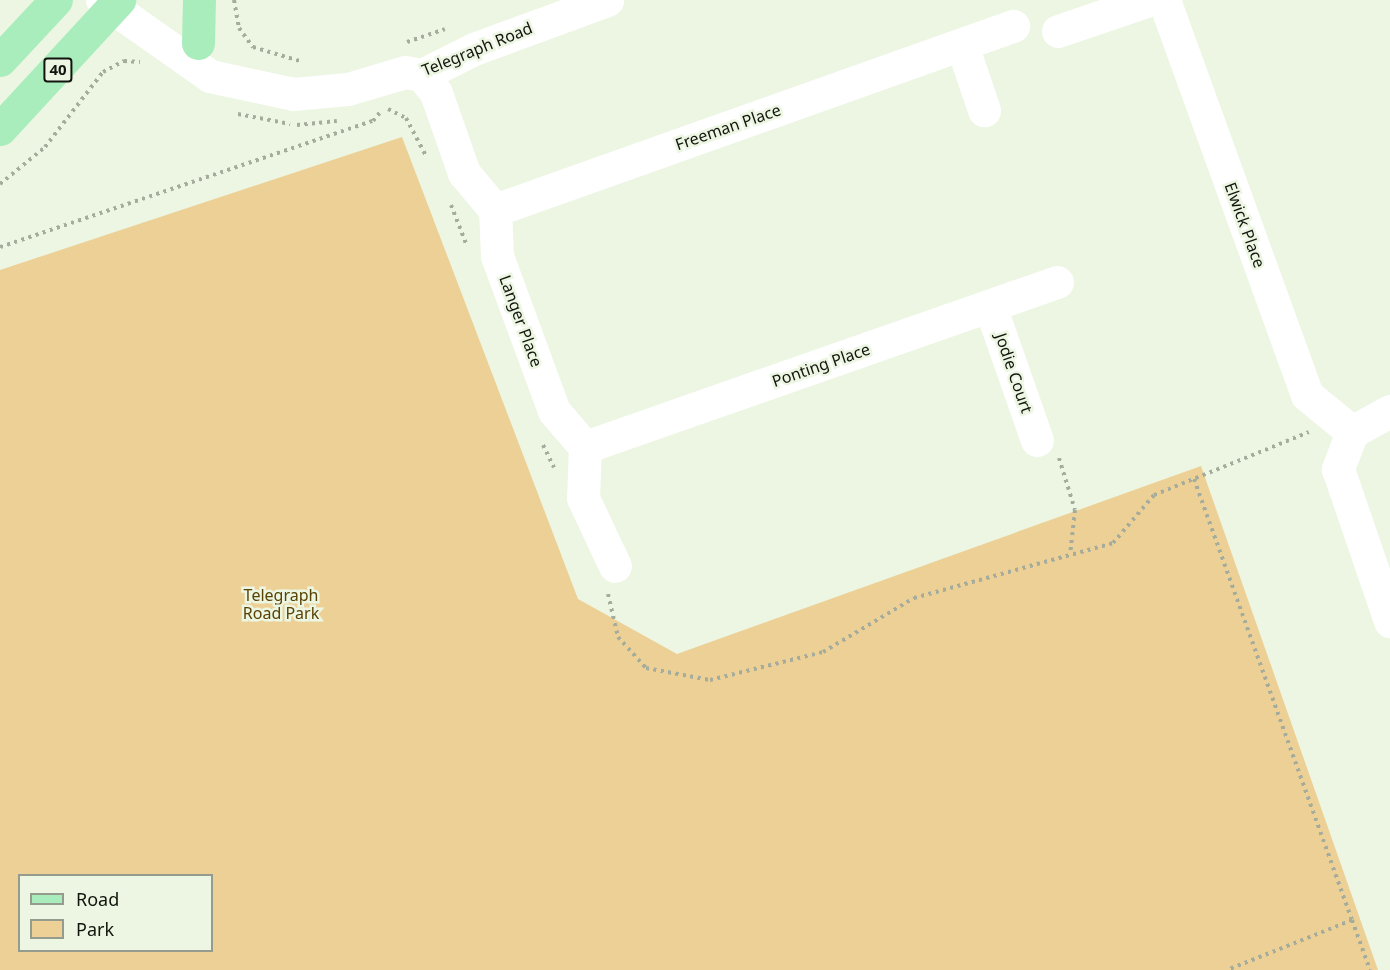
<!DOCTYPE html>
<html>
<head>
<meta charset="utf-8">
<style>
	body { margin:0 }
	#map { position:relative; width:1390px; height:970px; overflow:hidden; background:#ecf6e2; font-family:"Noto Sans",sans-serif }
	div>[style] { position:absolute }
	.green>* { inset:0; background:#ecd096 }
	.path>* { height:4px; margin-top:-2px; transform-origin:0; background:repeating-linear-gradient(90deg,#a5ac9c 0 3px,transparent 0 7.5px) }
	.minor>* { height:33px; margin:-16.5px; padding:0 16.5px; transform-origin:16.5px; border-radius:16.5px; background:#fff }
	.major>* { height:33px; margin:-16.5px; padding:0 16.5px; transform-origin:16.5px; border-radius:16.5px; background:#aaedbc }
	span { translate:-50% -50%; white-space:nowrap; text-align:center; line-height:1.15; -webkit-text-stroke:5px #ecf6e2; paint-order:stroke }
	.shield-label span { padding:2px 4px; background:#ecf6e2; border:2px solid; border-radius:4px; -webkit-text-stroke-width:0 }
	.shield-label { font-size:15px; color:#12150e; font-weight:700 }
	.street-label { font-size:16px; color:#12150e }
	.park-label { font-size:16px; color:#5a4202 }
	.legend { position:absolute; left:18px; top:874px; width:195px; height:78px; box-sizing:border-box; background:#ecf6e2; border:2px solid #959c8d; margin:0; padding:8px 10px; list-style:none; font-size:18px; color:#12150e }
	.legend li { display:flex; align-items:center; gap:12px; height:30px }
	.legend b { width:30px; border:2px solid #959c8d }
</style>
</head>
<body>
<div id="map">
	<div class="green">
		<i style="clip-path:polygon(evenodd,402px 137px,578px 599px,677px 654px,1201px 466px,1378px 970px,0 970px,0 270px,402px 137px,20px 876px,212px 876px,212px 950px,20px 950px,20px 876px)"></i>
	</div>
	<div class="path">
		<i style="left:234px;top:0;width:28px;rotate:80deg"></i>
		<i style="left:239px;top:28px;width:24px;rotate:54deg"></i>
		<i style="left:253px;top:47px;width:52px;rotate:16.7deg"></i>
		<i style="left:407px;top:42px;width:40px;rotate:-18.9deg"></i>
		<i style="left:388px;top:109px;width:20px;rotate:27deg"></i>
		<i style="left:406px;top:118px;width:43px;rotate:62.2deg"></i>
		<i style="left:238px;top:114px;width:53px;rotate:10.9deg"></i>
		<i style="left:297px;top:125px;width:40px;rotate:-5.7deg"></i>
		<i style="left:0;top:184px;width:58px;rotate:-39.4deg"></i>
		<i style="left:45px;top:147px;width:95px;rotate:-52.3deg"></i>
		<i style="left:103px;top:72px;width:24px;rotate:-28deg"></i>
		<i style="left:124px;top:61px;width:16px;rotate:4deg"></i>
		<i style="left:451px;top:205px;width:44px;rotate:68.7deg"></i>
		<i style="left:0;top:247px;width:394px;rotate:-18.7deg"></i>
		<i style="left:373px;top:121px;width:14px;rotate:-51deg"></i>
		<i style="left:543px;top:445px;width:25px;rotate:64deg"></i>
		<i style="left:1059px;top:458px;width:54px;rotate:72.9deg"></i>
		<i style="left:1075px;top:510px;width:45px;rotate:96.3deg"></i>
		<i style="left:1194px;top:479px;width:468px;rotate:70.3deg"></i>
		<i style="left:1352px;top:920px;width:135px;rotate:158.2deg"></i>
		<i style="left:608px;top:594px;width:44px;rotate:76.9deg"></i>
		<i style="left:618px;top:637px;width:42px;rotate:47.9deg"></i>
		<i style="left:646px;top:668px;width:65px;rotate:10.6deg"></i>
		<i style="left:710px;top:680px;width:116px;rotate:-13.9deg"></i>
		<i style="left:823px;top:652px;width:106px;rotate:-30.7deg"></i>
		<i style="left:914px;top:598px;width:206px;rotate:-15.4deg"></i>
		<i style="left:1113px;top:543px;width:63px;rotate:-49.5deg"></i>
		<i style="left:1154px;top:495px;width:167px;rotate:-22.1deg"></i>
		<i style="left:1352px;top:920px;width:53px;rotate:70.2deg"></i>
	</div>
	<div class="minor">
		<i style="left:102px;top:0;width:132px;rotate:35.1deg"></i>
		<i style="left:210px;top:76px;width:85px;rotate:12.2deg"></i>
		<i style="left:293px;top:94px;width:55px;rotate:-5.2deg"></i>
		<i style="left:348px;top:89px;width:59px;rotate:-16.6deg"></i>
		<i style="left:405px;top:72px;width:17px;rotate:10deg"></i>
		<i style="left:422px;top:75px;width:58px;rotate:-26.6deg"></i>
		<i style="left:474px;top:49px;width:142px;rotate:-20.2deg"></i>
		<i style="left:1164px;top:0;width:420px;rotate:70.1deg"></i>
		<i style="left:1307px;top:395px;width:58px;rotate:39.4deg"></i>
		<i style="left:1058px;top:31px;width:96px;rotate:-18.8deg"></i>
		<i style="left:962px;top:45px;width:69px;rotate:71.3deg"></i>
		<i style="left:422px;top:75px;width:23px;rotate:52deg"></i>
		<i style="left:436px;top:93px;width:85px;rotate:70.7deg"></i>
		<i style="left:464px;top:173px;width:48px;rotate:50deg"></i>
		<i style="left:495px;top:210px;width:46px;rotate:87.5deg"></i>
		<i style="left:497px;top:256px;width:165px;rotate:69.8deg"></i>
		<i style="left:554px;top:411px;width:48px;rotate:49.3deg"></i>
		<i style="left:585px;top:447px;width:51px;rotate:92.2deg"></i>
		<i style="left:583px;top:498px;width:75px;rotate:64.8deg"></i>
		<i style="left:495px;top:210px;width:550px;rotate:-19.56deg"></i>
		<i style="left:990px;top:306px;width:142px;rotate:70.7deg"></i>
		<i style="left:1390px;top:411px;width:43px;rotate:151.1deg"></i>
		<i style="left:1352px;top:432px;width:40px;rotate:111deg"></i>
		<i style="left:1338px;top:469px;width:161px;rotate:71.1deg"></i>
		<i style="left:585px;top:447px;width:500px;rotate:-19.27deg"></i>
	</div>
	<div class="major">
		<i style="left:198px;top:43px;width:43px;rotate:-88.7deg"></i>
		<i style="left:0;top:60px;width:82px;rotate:-47deg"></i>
		<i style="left:0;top:129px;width:176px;rotate:-47.3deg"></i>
	</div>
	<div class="shield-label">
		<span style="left:58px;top:70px">40</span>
	</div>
	<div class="street-label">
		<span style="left:477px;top:49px;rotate:-22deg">Telegraph Road</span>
		<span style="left:728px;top:127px;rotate:-19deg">Freeman Place</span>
		<span style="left:1245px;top:225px;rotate:70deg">Elwick Place</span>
		<span style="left:521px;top:321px;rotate:70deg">Langer Place</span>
		<span style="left:821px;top:365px;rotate:-19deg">Ponting Place</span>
		<span style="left:1014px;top:373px;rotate:71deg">Jodie Court</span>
	</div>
	<div class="park-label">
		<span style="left:281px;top:604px">Telegraph<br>Road Park</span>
	</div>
	<ul class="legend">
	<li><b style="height:8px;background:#aaedbc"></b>Road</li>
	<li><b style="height:16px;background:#ecd096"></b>Park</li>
	</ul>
</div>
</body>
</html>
